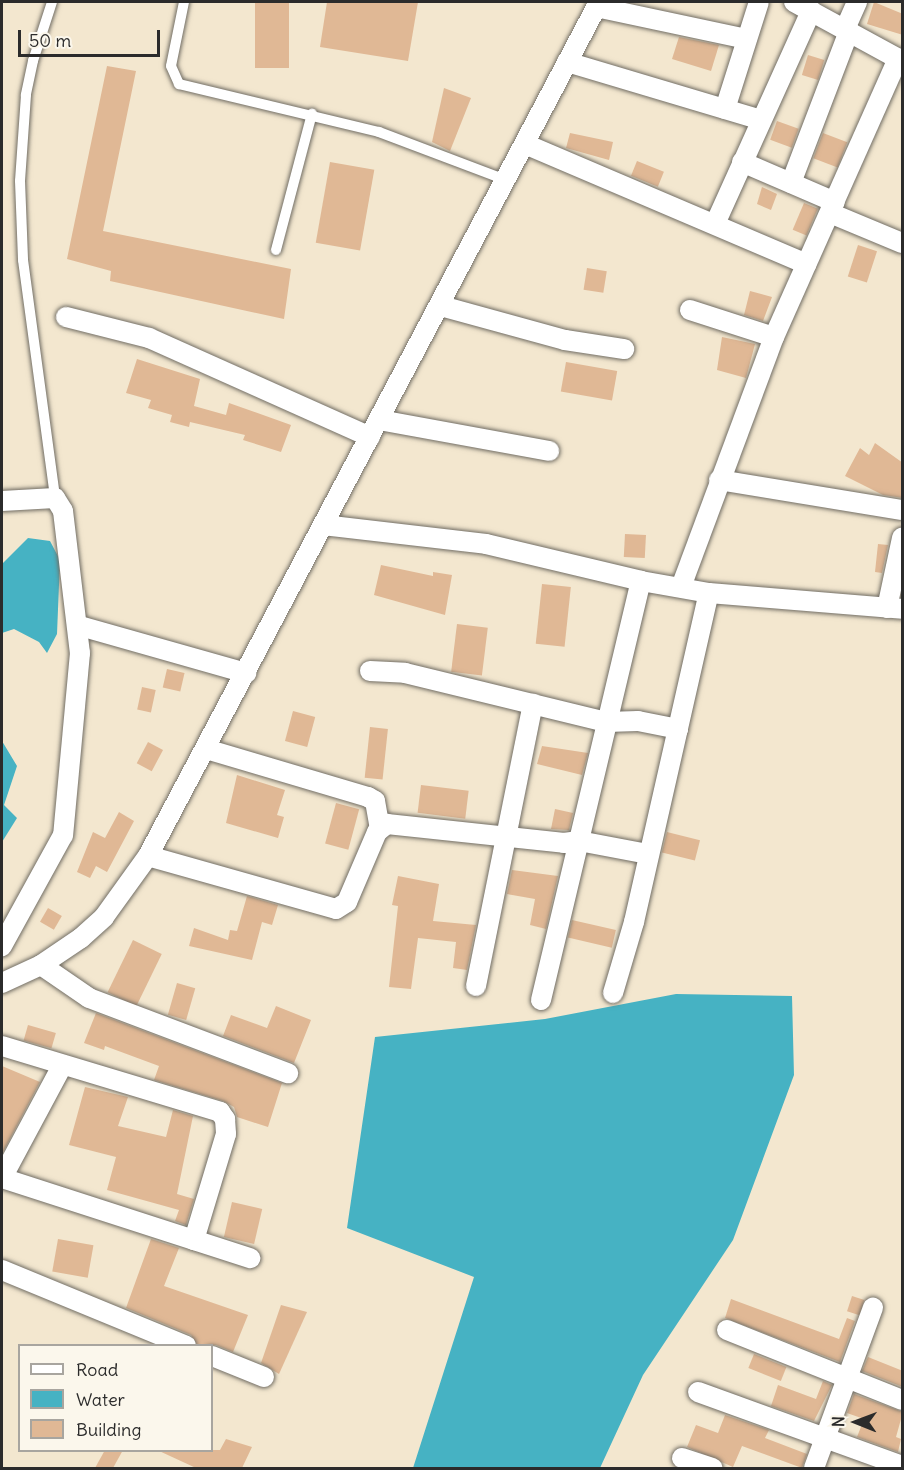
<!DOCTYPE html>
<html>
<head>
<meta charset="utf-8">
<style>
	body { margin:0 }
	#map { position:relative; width:904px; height:1470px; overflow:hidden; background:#f3e7cf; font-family:Delius,sans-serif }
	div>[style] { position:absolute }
	.water>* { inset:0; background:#46b2c3 }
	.building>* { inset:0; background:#e0b895; transform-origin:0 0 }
	.roads { filter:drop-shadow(0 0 2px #716d64) drop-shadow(0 0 2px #716d64) }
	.service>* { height:10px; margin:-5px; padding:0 5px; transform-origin:5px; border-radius:5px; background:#fff }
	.minor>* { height:20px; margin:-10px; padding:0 10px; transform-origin:10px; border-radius:10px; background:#fff }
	span { translate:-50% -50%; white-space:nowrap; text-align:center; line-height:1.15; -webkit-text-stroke:6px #fbf7ec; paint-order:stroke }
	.frame { position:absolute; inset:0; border:3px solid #2b2b2b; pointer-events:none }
	.legend { position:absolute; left:18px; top:1344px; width:195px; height:108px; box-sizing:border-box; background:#fbf7ec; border:2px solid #a8a59f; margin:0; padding:8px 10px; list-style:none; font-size:18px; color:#2b2b2b }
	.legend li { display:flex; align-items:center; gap:12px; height:30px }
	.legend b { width:30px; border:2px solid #a8a59f }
	.north { position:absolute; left:826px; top:1392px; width:60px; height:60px; -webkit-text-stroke:4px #fbf7ec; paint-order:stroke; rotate:271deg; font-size:16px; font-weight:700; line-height:24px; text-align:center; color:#2b2b2b }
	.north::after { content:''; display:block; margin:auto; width:21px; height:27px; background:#2b2b2b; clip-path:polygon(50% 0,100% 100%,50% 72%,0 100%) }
	.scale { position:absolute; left:18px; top:30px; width:142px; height:27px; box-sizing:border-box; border:3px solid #2b2b2b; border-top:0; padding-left:8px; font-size:18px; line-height:21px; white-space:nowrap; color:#2b2b2b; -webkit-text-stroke:4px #fbf7ec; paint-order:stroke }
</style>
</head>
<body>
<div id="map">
	<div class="water">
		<i style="clip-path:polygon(28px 538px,50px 541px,60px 560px,57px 634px,47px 653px,39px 642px,14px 629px,2px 633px,2px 564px)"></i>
		<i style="clip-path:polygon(2px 741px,17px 766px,4px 805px,17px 818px,2px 842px)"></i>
		<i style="clip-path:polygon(676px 994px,792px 996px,794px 1075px,733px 1240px,643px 1375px,600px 1468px,413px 1468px,474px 1277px,347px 1228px,375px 1037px,545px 1019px)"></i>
	</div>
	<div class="building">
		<i style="left:255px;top:2px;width:34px;height:66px"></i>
		<i style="clip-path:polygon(327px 2px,418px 2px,408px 61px,320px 47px)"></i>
		<i style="clip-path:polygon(874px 2px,903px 14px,903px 35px,867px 24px)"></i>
		<i style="clip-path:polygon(679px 37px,719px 45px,711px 71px,672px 59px)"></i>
		<i style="left:808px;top:55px;width:17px;height:21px;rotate:17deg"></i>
		<i style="clip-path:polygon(107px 66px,136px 71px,103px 231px,291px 269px,284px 319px,110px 281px,111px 271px,67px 259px)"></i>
		<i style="clip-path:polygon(444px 88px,471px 98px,450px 151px,432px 142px)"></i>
		<i style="left:777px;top:121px;width:23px;height:20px;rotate:20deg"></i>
		<i style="clip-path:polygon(570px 133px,613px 142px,609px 160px,566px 148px)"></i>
		<i style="left:823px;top:133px;width:26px;height:27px;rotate:21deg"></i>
		<i style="left:637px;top:161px;width:29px;height:16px;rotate:22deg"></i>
		<i style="left:330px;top:162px;width:45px;height:82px;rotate:10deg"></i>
		<i style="clip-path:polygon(762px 187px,777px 194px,771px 210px,757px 204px)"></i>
		<i style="left:804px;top:203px;width:15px;height:29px;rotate:23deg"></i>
		<i style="left:858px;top:245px;width:20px;height:33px;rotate:18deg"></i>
		<i style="left:587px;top:268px;width:20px;height:22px;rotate:9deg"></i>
		<i style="clip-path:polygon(750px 291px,772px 297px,763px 321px,744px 315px)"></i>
		<i style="clip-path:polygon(722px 337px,755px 344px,746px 378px,717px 370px)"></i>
		<i style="clip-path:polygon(137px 359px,200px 379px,194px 406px,226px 415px,229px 403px,291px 425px,281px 452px,243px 440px,245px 435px,190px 422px,189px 427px,170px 422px,172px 415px,148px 408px,151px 400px,126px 393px)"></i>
		<i style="left:566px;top:362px;width:52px;height:30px;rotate:10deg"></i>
		<i style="clip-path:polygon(875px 443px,903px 463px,903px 498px,883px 495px,845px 476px,860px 448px,869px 455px)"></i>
		<i style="left:625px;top:534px;width:21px;height:23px;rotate:3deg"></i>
		<i style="clip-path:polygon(878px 544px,888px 545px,882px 573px,875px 572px)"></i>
		<i style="clip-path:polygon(381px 565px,433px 576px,433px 572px,452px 575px,445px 615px,374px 595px)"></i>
		<i style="left:542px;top:584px;width:29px;height:60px;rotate:6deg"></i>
		<i style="left:457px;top:624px;width:31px;height:48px;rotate:7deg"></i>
		<i style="left:167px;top:669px;width:18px;height:19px;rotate:13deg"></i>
		<i style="left:142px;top:687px;width:14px;height:23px;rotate:12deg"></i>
		<i style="left:293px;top:711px;width:23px;height:31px;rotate:15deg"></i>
		<i style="left:370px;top:727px;width:18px;height:51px;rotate:6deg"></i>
		<i style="left:148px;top:742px;width:17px;height:24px;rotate:28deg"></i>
		<i style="clip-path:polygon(542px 746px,588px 753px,582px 775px,537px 764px)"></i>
		<i style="clip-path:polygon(237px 775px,285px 790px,277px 815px,284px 817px,278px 838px,226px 823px)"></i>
		<i style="left:421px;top:785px;width:48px;height:28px;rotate:7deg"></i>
		<i style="left:336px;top:803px;width:24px;height:42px;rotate:15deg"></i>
		<i style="clip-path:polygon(555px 809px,573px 813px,569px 830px,551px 829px)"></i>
		<i style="clip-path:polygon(119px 812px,134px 821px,107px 872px,96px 866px,90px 878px,77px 872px,93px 832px,105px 838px)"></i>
		<i style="left:667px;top:832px;width:34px;height:21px;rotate:14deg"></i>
		<i style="clip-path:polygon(512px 870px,558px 876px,546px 929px,530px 925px,535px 899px,507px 894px)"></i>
		<i style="clip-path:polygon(398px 876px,439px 884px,433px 921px,476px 925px,467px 970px,453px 968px,456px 942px,418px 938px,411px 989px,389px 987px,398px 906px,392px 905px)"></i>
		<i style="clip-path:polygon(247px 896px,278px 905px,272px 925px,262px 922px,252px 960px,189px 946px,194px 928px,228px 940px,230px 930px,237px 931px)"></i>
		<i style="left:48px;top:908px;width:16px;height:16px;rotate:30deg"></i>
		<i style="left:572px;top:920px;width:45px;height:18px;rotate:13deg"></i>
		<i style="left:133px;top:940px;width:32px;height:58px;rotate:26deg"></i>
		<i style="left:177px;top:983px;width:19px;height:33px;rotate:16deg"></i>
		<i style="clip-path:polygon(276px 1006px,311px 1020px,294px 1063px,223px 1036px,231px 1015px,267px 1028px)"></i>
		<i style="clip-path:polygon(96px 1013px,282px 1083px,268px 1127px,237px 1117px,234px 1107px,223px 1101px,154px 1080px,159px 1066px,105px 1046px,104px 1050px,84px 1043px)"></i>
		<i style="left:28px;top:1025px;width:29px;height:16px;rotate:16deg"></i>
		<i style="clip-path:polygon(2px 1066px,40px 1082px,2px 1154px)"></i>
		<i style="clip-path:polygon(85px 1087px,128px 1097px,118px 1126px,166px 1137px,173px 1110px,193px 1116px,177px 1194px,194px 1199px,186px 1225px,175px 1221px,179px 1210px,107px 1190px,116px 1157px,69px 1145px)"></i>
		<i style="left:232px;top:1202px;width:31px;height:36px;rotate:13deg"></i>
		<i style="left:58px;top:1239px;width:36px;height:33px;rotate:10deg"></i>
		<i style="clip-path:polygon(151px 1239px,179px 1248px,164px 1286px,248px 1315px,233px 1352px,216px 1345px,198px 1346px,191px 1335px,126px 1308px)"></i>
		<i style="left:852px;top:1296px;width:13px;height:16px;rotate:18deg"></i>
		<i style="clip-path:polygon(731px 1299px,839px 1339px,847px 1318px,855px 1321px,840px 1362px,725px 1318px)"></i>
		<i style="clip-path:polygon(281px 1305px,307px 1312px,279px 1374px,261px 1363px)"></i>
		<i style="left:754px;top:1354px;width:35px;height:15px;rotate:22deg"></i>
		<i style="clip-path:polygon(868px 1357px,903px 1371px,903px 1387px,862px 1371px)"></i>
		<i style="clip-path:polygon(823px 1381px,832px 1385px,814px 1421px,771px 1406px,778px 1385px,816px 1399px)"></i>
		<i style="clip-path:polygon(854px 1394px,903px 1412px,896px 1437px,901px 1439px,898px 1452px,857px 1437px,864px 1419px,847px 1413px)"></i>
		<i style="clip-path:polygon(725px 1415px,769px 1430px,765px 1438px,807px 1454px,802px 1468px,742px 1446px,733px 1467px,687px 1447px,696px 1425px,718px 1433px)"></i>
		<i style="clip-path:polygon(226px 1439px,252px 1447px,242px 1468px,196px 1468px,157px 1450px,220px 1450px)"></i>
		<i style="clip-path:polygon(105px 1450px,123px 1450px,113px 1468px,95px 1468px)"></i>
	</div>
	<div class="roads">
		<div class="service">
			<i style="left:52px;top:2px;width:62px;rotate:107.9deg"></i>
			<i style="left:33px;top:61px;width:35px;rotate:102deg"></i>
			<i style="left:26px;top:95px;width:86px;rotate:94deg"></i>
			<i style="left:20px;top:181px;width:79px;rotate:87.8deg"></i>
			<i style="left:23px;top:260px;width:240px;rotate:82.3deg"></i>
			<i style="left:184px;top:2px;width:65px;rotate:101.5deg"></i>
			<i style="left:171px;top:66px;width:20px;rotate:66deg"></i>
			<i style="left:179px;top:84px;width:206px;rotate:13.5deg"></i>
			<i style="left:379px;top:132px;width:136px;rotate:20.7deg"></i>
			<i style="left:276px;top:250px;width:141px;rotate:-75.2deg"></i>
		</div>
		<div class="minor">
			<i style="left:794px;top:2px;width:123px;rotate:28.6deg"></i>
			<i style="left:596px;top:7px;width:154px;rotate:12deg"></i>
			<i style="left:845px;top:29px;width:30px;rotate:-66deg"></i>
			<i style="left:567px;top:62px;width:202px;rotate:16.6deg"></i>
			<i style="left:725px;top:109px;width:112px;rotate:-72.4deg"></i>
			<i style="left:525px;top:144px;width:306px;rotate:23.1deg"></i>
			<i style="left:742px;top:162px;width:101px;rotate:23.3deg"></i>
			<i style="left:791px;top:183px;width:163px;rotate:-69.1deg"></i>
			<i style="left:830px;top:213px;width:78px;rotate:22.6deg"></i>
			<i style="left:715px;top:224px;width:234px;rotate:-65.7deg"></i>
			<i style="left:441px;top:306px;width:129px;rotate:15.3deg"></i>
			<i style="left:565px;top:340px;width:60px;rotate:8.7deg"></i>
			<i style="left:690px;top:310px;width:88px;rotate:17.8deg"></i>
			<i style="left:66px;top:317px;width:86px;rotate:14.2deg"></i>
			<i style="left:149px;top:338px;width:242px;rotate:24.1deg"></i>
			<i style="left:379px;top:420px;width:173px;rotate:10.3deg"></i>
			<i style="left:719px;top:480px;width:185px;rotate:9.3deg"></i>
			<i style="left:2px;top:501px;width:53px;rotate:-3.2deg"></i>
			<i style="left:55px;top:498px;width:15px;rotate:58deg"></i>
			<i style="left:63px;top:511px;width:143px;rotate:83.2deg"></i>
			<i style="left:80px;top:653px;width:183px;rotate:95.3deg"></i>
			<i style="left:63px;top:835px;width:127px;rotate:118.8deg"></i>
			<i style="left:323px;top:525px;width:164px;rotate:6.6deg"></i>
			<i style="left:486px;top:544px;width:159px;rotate:13.4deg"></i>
			<i style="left:641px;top:581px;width:69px;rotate:10deg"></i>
			<i style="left:709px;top:593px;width:194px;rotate:4.7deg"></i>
			<i style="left:681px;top:587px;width:267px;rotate:-69.6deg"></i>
			<i style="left:774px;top:337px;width:305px;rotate:-66deg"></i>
			<i style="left:887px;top:608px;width:72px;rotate:-77.9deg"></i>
			<i style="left:80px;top:626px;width:173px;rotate:15.8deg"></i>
			<i style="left:370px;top:671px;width:35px;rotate:3deg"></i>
			<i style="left:405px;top:673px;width:207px;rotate:13.7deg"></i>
			<i style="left:606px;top:722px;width:32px;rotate:-2deg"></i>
			<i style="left:638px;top:721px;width:41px;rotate:11.3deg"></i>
			<i style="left:206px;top:749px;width:169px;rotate:16.5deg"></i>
			<i style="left:368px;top:797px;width:8px;rotate:30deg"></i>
			<i style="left:375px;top:801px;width:27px;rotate:80deg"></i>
			<i style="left:148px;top:856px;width:195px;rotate:15.7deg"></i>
			<i style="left:336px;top:909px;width:13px;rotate:-32deg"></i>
			<i style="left:347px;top:902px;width:76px;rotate:-66.8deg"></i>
			<i style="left:377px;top:832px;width:13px;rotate:-39deg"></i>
			<i style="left:387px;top:824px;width:178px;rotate:6.1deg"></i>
			<i style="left:564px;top:843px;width:15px;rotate:-8deg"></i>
			<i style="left:579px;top:841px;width:70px;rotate:10.7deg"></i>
			<i style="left:41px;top:965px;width:58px;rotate:34.5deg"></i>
			<i style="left:89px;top:998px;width:213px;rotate:20.7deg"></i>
			<i style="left:2px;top:983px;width:43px;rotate:-24.8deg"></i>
			<i style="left:41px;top:965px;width:48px;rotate:-34deg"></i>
			<i style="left:81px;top:938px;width:31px;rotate:-42deg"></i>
			<i style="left:104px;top:917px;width:75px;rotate:-54.2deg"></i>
			<i style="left:148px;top:856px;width:966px;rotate:-62.16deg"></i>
			<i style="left:476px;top:986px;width:288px;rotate:-78.6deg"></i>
			<i style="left:613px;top:993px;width:74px;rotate:-73.5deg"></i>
			<i style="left:634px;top:922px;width:337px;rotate:-77.2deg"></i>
			<i style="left:541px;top:1000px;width:431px;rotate:-76.6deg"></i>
			<i style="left:2px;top:1046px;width:228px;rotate:16.8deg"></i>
			<i style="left:220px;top:1112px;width:9px;rotate:54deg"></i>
			<i style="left:225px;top:1119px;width:15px;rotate:86deg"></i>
			<i style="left:226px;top:1134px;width:111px;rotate:106.8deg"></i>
			<i style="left:62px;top:1066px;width:127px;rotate:118.2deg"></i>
			<i style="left:2px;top:1178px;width:261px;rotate:17.9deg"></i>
			<i style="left:2px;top:1270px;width:199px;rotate:22.4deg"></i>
			<i style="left:727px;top:1330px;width:188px;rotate:21.8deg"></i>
			<i style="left:212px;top:1356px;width:56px;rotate:22deg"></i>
			<i style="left:698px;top:1392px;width:217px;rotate:19.9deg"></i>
			<i style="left:682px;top:1458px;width:32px;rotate:18deg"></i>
			<i style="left:814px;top:1468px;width:171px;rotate:-69.8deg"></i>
		</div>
	</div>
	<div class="frame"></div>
	<ul class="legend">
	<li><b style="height:8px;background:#fff"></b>Road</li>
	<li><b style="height:16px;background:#46b2c3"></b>Water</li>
	<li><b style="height:16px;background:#e0b895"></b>Building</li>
	</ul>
	<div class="north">N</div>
	<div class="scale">50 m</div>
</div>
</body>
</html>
